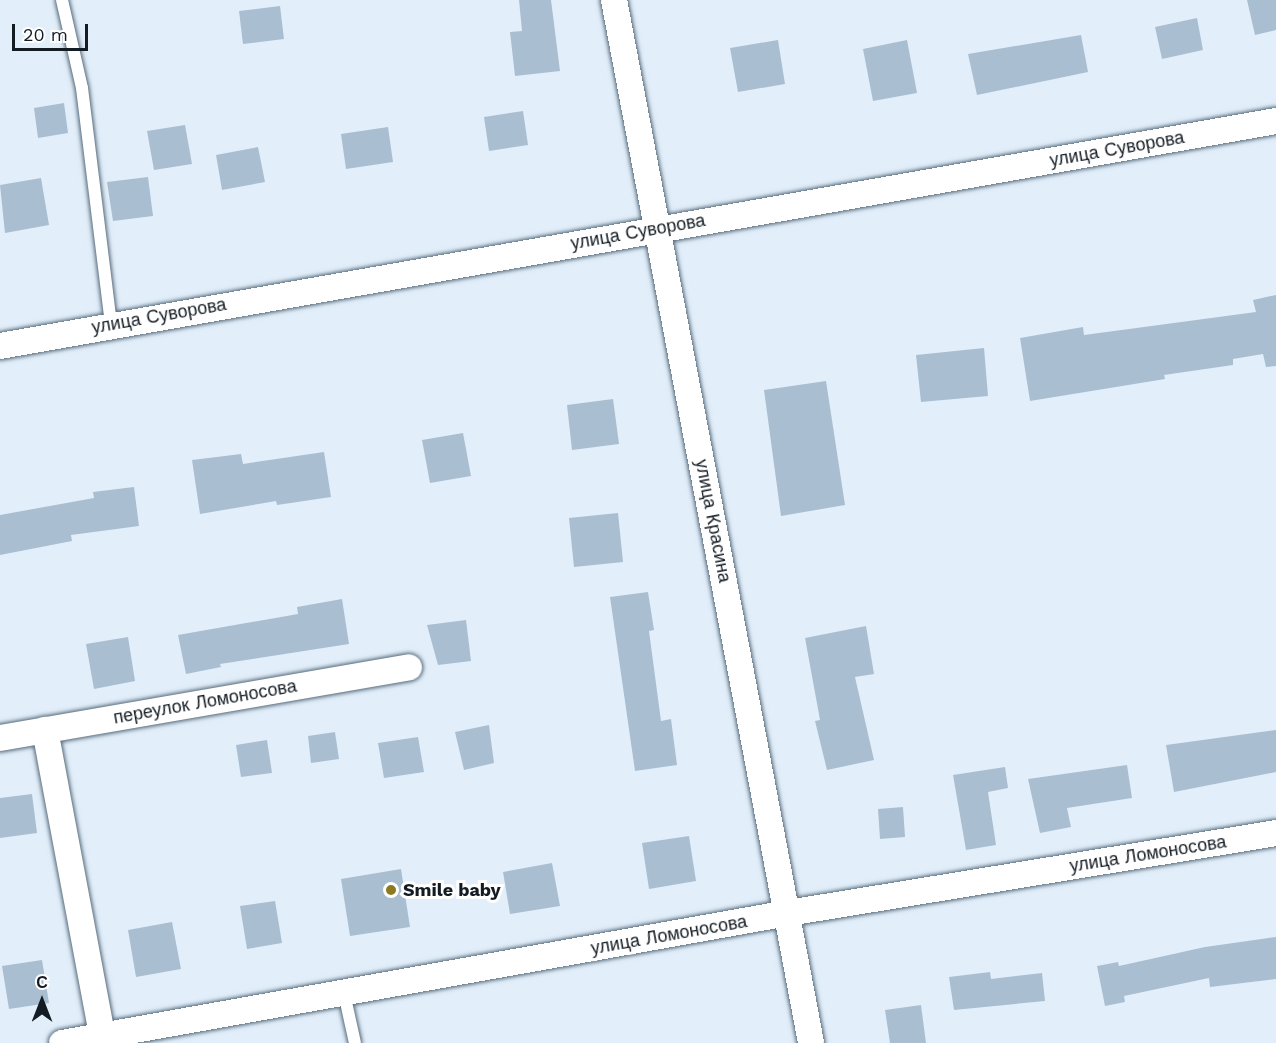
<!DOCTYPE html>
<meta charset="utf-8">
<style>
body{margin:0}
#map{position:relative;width:1276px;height:1043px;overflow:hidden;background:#e2effb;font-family:"Work Sans",sans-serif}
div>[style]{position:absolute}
.building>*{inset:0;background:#aabed2}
.roads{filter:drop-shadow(0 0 2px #586b7c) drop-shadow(0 0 2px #586b7c)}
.lane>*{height:12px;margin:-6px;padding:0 6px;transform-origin:6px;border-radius:6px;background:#fff}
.street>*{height:26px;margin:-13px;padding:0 13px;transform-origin:13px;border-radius:13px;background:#fff}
.dots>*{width:16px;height:16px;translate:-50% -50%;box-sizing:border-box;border:3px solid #fff;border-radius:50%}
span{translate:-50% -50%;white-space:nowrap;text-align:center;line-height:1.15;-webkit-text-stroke:6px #fff;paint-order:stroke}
.street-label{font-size:18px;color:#141c23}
.poi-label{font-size:18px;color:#141c23;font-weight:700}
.left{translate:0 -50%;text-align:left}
.north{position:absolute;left:12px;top:971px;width:60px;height:60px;-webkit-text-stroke:4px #fff;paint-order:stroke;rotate:0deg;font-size:16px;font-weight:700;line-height:24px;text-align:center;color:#141c23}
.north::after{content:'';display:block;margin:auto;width:21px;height:27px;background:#141c23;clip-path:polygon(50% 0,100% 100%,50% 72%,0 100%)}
.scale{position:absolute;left:12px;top:24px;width:76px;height:27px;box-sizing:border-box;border:3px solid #141c23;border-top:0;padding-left:8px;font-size:18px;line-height:21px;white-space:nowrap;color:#141c23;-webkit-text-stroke:4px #fff;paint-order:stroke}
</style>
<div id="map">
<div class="building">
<i style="clip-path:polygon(519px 0,551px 0,560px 71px,515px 76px,510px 32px,522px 31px)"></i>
<i style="clip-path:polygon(1247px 0,1276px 0,1276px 30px,1255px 35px)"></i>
<i style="clip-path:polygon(280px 6px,284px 39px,243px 44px,239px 11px)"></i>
<i style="clip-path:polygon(1197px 18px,1203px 50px,1162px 59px,1155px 27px)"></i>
<i style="clip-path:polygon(1081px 35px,1088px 72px,977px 95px,968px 54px)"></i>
<i style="clip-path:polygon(778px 40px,785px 84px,738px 92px,730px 48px)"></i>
<i style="clip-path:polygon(907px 40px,917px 93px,873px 101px,863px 49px)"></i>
<i style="clip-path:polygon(64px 103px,68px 133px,38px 138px,34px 108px)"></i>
<i style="clip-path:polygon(523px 111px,528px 145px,489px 151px,484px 117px)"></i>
<i style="clip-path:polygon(185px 125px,192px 164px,154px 170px,147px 131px)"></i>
<i style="clip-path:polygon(388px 127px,393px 162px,346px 169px,341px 134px)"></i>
<i style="clip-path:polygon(258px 147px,265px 182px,222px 190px,216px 155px)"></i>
<i style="clip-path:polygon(148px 177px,153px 216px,113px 221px,107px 182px)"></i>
<i style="clip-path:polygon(41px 178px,49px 225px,5px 233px,0 185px)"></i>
<i style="clip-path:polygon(1276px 295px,1276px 366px,1266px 367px,1263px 354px,1233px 359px,1233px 365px,1164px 375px,1165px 379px,1030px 401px,1020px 338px,1083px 327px,1084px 335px,1256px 312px,1253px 300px)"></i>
<i style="clip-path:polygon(984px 348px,988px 396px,921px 402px,916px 355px)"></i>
<i style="clip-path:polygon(826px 381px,845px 505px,781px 516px,764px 390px)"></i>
<i style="clip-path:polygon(613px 399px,619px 444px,572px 450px,567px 405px)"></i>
<i style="clip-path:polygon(463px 433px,471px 476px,430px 483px,422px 440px)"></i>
<i style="clip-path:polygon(324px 452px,331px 497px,277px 505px,276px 501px,200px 514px,192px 460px,241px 454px,243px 464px)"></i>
<i style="clip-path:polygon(134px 487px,139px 526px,71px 535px,72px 541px,0 555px,0 515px,94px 498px,93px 492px)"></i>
<i style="clip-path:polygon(618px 513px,623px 562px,574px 567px,569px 518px)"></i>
<i style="clip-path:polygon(648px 592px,654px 630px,649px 631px,661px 721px,671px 719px,677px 765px,635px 771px,610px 597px)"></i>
<i style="clip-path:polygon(342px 599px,349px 644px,220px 664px,221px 667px,186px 674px,178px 635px,298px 614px,297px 607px)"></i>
<i style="clip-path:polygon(466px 620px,471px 661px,438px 665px,427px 625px)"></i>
<i style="clip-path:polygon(866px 626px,874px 674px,855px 677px,874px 760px,827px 770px,815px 721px,820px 720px,805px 638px)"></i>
<i style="clip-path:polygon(128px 637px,135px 681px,94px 689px,86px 644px)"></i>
<i style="clip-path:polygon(489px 725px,494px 763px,464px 770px,455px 732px)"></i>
<i style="clip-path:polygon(1276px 730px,1276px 772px,1174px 792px,1166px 745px)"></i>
<i style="clip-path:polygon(335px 732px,339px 759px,311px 763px,308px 736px)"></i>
<i style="clip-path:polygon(418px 737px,424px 772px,384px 778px,378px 743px)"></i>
<i style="clip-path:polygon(267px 740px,272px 773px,241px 777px,236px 745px)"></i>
<i style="clip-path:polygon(1127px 765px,1132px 798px,1067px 808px,1071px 827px,1040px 833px,1028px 779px)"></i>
<i style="clip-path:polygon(1005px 767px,1008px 788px,988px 792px,996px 845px,966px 850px,953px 775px)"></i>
<i style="clip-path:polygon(32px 794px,37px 833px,0 838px,0 798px)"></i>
<i style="clip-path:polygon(903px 807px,905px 837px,880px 839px,878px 809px)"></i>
<i style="clip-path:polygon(689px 836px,696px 881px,649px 889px,642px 843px)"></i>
<i style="clip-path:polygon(552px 863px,560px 906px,510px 914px,503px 872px)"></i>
<i style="clip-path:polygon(401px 869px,410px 927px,350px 936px,341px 879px)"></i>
<i style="clip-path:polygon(275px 901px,282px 943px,247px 949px,240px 906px)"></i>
<i style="clip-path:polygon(172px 922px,181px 969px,136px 977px,128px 930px)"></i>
<i style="clip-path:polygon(1276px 937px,1276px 979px,1210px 987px,1209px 978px,1124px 996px,1125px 1002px,1105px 1006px,1097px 966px,1118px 962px,1119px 966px,1205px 947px)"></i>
<i style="clip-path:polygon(42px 960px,49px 1003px,9px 1009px,2px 966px)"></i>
<i style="clip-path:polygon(990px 972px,991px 979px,1042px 973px,1045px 1001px,954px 1010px,949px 977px)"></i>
<i style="clip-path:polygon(921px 1005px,926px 1043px,890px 1043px,885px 1010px)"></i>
</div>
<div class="roads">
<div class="lane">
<i style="left:62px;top:0;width:90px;rotate:77.2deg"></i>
<i style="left:82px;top:88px;width:238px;rotate:83deg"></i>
<i style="left:344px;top:993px;width:51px;rotate:77.6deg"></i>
</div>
<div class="street">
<i style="left:614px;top:0;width:1061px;rotate:79.3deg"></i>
<i style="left:0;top:346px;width:1296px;rotate:-10deg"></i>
<i style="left:45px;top:730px;width:311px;rotate:79.4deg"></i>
<i style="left:0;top:738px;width:415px;rotate:-9.8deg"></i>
<i style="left:62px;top:1043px;width:738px;rotate:-10.15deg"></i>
<i style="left:788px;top:913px;width:495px;rotate:-9.3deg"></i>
</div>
</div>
<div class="dots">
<i style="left:391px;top:890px;background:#8d7a20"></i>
</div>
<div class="street-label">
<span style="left:1117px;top:149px;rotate:-10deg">улица Суворова</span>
<span style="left:638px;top:232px;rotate:-10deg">улица Суворова</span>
<span style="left:159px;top:316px;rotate:-10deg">улица Суворова</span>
<span style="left:713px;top:521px;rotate:79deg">улица Красина</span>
<span style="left:205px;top:702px;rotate:-10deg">переулок Ломоносова</span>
<span style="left:1148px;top:854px;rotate:-9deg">улица Ломоносова</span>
<span style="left:669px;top:935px;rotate:-10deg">улица Ломоносова</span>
</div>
<div class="poi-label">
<span class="left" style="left:403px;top:890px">Smile baby</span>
</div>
<div class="north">С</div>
<div class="scale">20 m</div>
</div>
